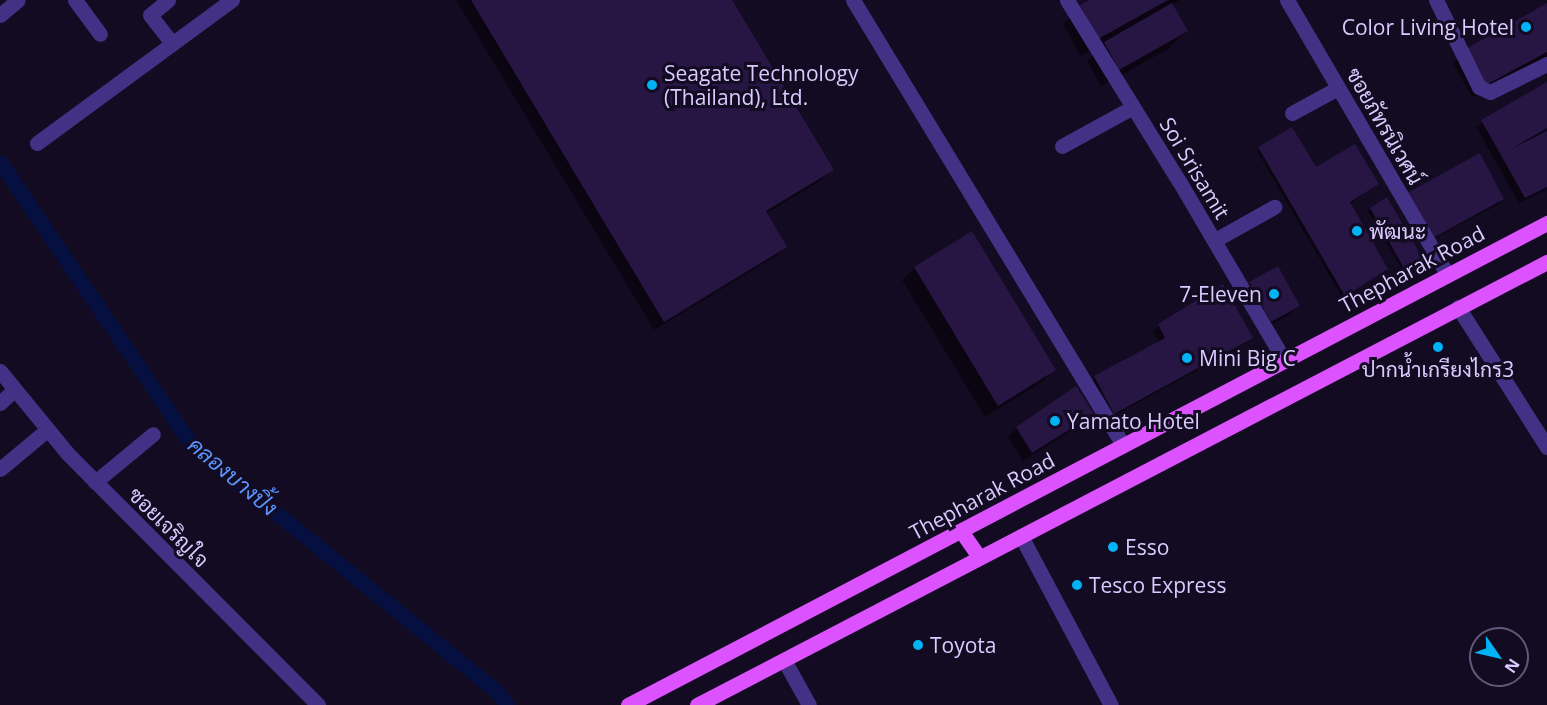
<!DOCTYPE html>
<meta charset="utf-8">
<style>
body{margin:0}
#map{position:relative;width:1547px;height:705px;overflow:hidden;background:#130b21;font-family:"Open Sans",Sarabun,sans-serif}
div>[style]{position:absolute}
.shadow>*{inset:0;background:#0007}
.canal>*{height:15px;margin:-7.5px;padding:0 7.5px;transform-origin:7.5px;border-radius:7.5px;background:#051040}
.building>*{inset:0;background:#271544}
.minor>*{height:15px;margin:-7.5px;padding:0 7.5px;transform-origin:7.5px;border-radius:7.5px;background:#433185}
.primary>*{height:15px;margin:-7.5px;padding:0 7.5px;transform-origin:7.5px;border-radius:7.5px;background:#dd52ff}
.dots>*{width:16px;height:16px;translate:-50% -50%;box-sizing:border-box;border:3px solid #130b21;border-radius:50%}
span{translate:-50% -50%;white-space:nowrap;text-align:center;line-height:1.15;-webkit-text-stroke:6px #130b21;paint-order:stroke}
.poi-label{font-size:21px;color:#dacbff}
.right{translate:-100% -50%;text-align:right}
.left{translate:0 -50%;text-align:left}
.street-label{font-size:21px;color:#dacbff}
.water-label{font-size:22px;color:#5995ff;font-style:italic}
.north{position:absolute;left:1469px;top:627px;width:60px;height:60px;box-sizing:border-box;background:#130b21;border:2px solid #63587a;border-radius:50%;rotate:124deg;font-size:16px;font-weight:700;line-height:24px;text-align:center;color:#dacbff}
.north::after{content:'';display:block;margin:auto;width:21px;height:27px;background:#00b2f6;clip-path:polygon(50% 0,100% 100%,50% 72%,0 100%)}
</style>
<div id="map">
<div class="shadow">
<i style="clip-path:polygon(456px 0,730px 0,832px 170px,823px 179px,765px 214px,785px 247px,776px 256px,654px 330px)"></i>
<i style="clip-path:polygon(1093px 0,1180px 0,1172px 5px,1186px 31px,1168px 49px,1101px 86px,1087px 61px,1104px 43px,1080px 56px,1063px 24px,1081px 7px)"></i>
<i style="clip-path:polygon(1547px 5px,1547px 56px,1472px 97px,1453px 64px,1465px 51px)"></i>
<i style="clip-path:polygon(1547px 84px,1547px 129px,1540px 133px,1541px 135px,1547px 132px,1547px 189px,1519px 203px,1476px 127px)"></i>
<i style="clip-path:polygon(1259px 148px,1315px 169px,1377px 184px,1349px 205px,1386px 269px,1342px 297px,1257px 151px)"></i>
<i style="clip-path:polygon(1480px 155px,1503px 199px,1497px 205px,1425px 243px)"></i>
<i style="clip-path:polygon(1371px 209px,1421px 259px,1419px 262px,1403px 271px,1368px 211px)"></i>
<i style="clip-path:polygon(915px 268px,1054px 370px,1042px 382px,985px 417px,902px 280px)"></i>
<i style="clip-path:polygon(1277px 268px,1298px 306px,1289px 315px,1261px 330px,1241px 293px,1250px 284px)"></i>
<i style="clip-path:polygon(1159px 325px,1251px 338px,1245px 344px,1108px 419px,1089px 383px,1095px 378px,1159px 343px,1153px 331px)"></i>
<i style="clip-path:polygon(1092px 414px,1083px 423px,1023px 461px,1008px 437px,1017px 428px)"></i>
</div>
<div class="canal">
<i style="left:0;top:162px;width:339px;rotate:55.9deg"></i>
<i style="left:190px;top:443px;width:395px;rotate:39deg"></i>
<i style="left:497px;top:692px;width:16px;rotate:52deg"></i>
</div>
<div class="building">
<i style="clip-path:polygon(471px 0,732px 0,834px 170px,766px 211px,787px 247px,664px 322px)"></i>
<i style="clip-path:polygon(1090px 0,1168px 0,1098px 39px,1080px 5px)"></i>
<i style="clip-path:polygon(1172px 3px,1188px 31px,1119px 70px,1104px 42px)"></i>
<i style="clip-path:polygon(1547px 3px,1547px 52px,1484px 86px,1464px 50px)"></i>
<i style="clip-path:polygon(1547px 82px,1547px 128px,1511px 149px,1547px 131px,1547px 187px,1525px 198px,1481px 120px)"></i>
<i style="clip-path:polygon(1292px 127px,1316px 167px,1355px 144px,1379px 184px,1350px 202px,1388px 269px,1345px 296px,1258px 147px)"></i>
<i style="clip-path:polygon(1480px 153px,1504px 199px,1431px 239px,1407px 193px)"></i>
<i style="clip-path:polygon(1387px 197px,1423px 259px,1405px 270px,1370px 208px)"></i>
<i style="clip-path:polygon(972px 231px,1056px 370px,998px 406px,914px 267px)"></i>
<i style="clip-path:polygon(1278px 266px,1300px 306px,1271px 322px,1249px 282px)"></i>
<i style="clip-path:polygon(1223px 284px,1253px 338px,1114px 414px,1094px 376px,1165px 338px,1158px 324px)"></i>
<i style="clip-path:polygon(1076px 386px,1094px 414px,1032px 453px,1016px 427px)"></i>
</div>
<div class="minor">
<i style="left:75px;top:0;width:42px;rotate:53.7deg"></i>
<i style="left:168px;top:0;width:23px;rotate:140deg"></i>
<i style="left:150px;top:15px;width:36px;rotate:52deg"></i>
<i style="left:853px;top:0;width:521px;rotate:58.75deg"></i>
<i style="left:1067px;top:0;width:213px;rotate:58.3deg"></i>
<i style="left:1179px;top:181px;width:208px;rotate:59.6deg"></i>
<i style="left:1287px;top:0;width:317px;rotate:59.7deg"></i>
<i style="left:1436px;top:0;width:97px;rotate:63.7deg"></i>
<i style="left:1479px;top:87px;width:12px;rotate:24deg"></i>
<i style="left:1490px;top:92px;width:64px;rotate:-26.2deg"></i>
<i style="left:0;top:15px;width:23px;rotate:-40deg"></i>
<i style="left:1292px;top:113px;width:52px;rotate:-28.5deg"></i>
<i style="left:37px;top:143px;width:242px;rotate:-36.3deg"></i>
<i style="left:1062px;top:146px;width:81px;rotate:-28.8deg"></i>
<i style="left:1215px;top:240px;width:68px;rotate:-29.2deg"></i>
<i style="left:1458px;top:307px;width:166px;rotate:57.6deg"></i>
<i style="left:0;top:371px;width:106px;rotate:50.7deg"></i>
<i style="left:67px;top:453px;width:356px;rotate:45.1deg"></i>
<i style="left:0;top:403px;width:19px;rotate:-43deg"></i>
<i style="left:0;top:469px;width:61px;rotate:-39.7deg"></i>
<i style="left:95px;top:482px;width:75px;rotate:-39.6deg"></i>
<i style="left:1021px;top:536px;width:191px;rotate:62deg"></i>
<i style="left:784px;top:660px;width:51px;rotate:60.9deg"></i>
</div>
<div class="primary">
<i style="left:961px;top:531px;width:32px;rotate:55deg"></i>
<i style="left:628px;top:705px;width:1038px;rotate:-27.68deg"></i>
<i style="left:697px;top:705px;width:959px;rotate:-27.53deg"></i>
</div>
<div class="dots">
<i style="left:1526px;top:27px;background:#00b2f6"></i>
<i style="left:652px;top:85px;background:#00b2f6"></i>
<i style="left:1357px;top:231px;background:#00b2f6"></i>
<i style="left:1274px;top:294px;background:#00b2f6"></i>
<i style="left:1438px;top:347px;background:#00b2f6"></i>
<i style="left:1187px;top:358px;background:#00b2f6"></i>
<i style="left:1055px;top:421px;background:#00b2f6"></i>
<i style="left:1113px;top:547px;background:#00b2f6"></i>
<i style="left:1077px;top:585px;background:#00b2f6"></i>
<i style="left:918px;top:645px;background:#00b2f6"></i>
</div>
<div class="poi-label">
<span class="right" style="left:1514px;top:27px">Color Living Hotel</span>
<span class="left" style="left:664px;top:85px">Seagate Technology<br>(Thailand), Ltd.</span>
<span class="left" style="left:1369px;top:231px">พัฒนะ</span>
<span class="right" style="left:1262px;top:294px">7-Eleven</span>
<span class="left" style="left:1199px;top:358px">Mini Big C</span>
<span style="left:1438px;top:369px">ปากน้ำเกรียงไกร3</span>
<span class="left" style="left:1067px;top:421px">Yamato Hotel</span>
<span class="left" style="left:1125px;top:547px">Esso</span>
<span class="left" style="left:1089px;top:585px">Tesco Express</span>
<span class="left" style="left:930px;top:645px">Toyota</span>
</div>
<div class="street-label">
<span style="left:1385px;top:126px;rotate:60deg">ซอยภัทรนิเวศน์</span>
<span style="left:1195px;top:168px;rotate:59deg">Soi Srisamit</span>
<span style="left:1412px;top:269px;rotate:-28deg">Thepharak Road</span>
<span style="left:982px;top:496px;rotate:-28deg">Thepharak Road</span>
<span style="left:169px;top:527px;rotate:45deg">ซอยเจริญใจ</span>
</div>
<div class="water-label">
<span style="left:233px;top:476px;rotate:40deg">คลองบางปิ้ง</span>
</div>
<div class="north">N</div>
</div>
